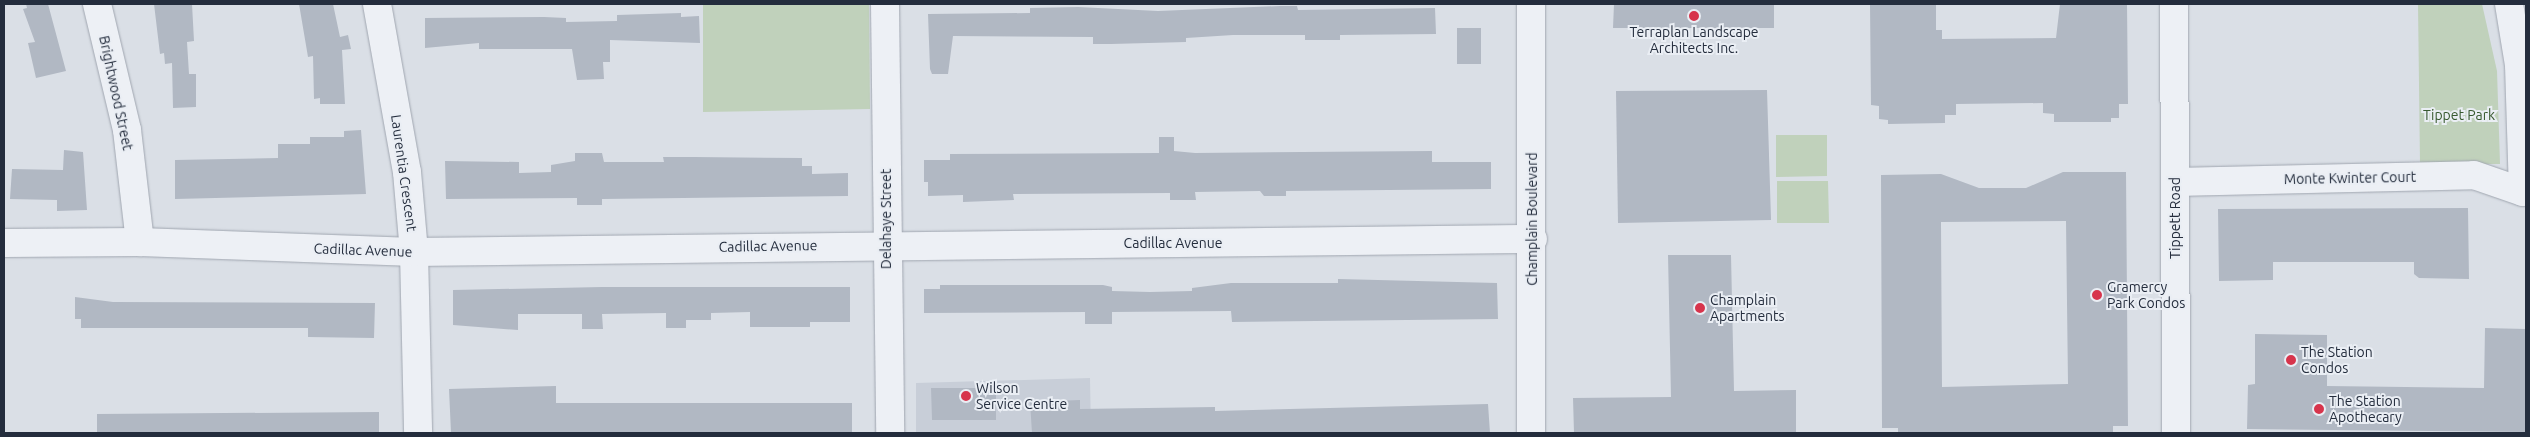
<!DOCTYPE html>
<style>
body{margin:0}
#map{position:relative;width:2530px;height:437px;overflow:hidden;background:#dadfe6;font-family:Ubuntu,sans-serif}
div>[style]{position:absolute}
.built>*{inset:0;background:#c8ced8}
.green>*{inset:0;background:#c0d1bb}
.building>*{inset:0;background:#b1b8c3}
.roads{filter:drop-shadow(0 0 1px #a0a6b0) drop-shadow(0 0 1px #a0a6b0)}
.minor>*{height:28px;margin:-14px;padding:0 14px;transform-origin:14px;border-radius:14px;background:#edf0f5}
.dots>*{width:14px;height:14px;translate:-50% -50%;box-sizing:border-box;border:2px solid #eaeef4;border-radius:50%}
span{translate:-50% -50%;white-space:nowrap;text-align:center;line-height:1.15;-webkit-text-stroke:4px #eaeef4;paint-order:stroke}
.poi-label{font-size:14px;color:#242d3d}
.left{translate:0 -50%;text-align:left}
.street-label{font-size:14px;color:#242d3d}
.park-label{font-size:14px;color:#385a30}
.frame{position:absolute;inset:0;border:5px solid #242d3d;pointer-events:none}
</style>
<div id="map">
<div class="built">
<i style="clip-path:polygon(1090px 378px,1091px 433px,916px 433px,916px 383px)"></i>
</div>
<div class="green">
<i style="clip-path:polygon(703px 4px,869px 4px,870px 109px,703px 112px)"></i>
<i style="clip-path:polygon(2418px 4px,2482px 4px,2497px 71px,2500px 164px,2420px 164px)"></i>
<i style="clip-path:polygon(1776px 135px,1827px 135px,1827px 176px,1776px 177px)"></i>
<i style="clip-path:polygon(1777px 181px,1828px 181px,1829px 223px,1777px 223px)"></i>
</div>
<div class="building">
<i style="clip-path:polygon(26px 4px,48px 4px,66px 71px,36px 78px,28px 43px,35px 42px,23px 9px,27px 8px)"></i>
<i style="clip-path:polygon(154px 4px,192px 4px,194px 41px,187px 42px,189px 74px,196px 74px,196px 107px,173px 108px,172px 63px,165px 64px,164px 53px,160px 54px)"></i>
<i style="clip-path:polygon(299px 4px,333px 4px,340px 37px,348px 35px,351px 49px,342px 50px,345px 104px,320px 104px,320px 98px,314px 99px,313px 56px,308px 57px)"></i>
<i style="clip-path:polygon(1614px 4px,1774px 4px,1774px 28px,1613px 28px)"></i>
<i style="clip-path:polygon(1870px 4px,1936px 4px,1936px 30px,1942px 30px,1942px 39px,2056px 38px,2060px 4px,2127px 4px,2128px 104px,2119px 104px,2119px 118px,2111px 118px,2111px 122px,2054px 122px,2054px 114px,2043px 113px,2043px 103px,1956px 104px,1956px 115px,1945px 115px,1945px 123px,1888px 124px,1888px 120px,1879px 119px,1879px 106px,1871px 105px)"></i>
<i style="clip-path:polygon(1280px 6px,1297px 6px,1298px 10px,1435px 8px,1436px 34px,1340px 35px,1340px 40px,1305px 40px,1305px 35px,1233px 35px,1186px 38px,1186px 42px,1111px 44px,1093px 44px,1093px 37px,953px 36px,948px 74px,932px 74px,930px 69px,928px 14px,1030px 13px,1030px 8px,1078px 7px,1158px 11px)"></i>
<i style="clip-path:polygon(681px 13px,681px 17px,699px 16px,700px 43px,610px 40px,610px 62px,603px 62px,604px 79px,577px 80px,572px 49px,479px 49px,479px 43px,425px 48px,425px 18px,544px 17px,566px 18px,566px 22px,617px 21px,617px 15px)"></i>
<i style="clip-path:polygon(1457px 28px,1481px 28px,1481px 64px,1457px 64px)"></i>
<i style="clip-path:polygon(1767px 90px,1771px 220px,1618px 223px,1616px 91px)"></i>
<i style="clip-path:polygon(361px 130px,366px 194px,175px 199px,175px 160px,278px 158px,278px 144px,310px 144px,310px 137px,344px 137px,344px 131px)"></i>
<i style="clip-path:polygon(1159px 137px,1174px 137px,1174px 151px,1195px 153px,1432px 151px,1432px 162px,1491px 162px,1491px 189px,1286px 191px,1286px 196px,1264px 196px,1260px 191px,1195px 192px,1196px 200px,1170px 200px,1170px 193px,1013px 194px,1014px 200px,963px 202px,963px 195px,928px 196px,928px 182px,924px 182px,924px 160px,950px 160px,950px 154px,1159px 153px)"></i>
<i style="clip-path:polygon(64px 150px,83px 152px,87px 210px,57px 211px,57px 200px,10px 199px,12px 169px,63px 170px)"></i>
<i style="clip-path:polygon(575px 153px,602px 153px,604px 162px,664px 162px,663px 157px,694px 157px,802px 158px,802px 166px,812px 166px,812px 174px,848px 173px,848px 196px,602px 199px,602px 205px,577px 205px,577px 198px,446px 199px,445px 161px,519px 162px,519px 173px,551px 172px,551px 165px,575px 161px)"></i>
<i style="clip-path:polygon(evenodd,2063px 172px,2126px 172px,2128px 426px,2113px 426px,2113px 433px,1898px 433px,1898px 428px,1882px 428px,1881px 175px,1941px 174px,1979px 188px,2026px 188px,2063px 172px,2066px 221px,2068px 384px,1942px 387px,1941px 222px,2066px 221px)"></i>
<i style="clip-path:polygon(2468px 208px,2469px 279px,2419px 278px,2414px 274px,2414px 262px,2273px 262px,2273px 280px,2219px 281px,2218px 209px)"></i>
<i style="clip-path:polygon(1668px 255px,1731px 255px,1734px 391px,1796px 390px,1796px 433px,1574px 433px,1573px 398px,1671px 397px)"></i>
<i style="clip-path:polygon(1338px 279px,1497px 283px,1498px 319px,1232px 322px,1231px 311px,1112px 312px,1112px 324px,1085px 324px,1085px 312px,924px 313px,924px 289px,940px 289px,940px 285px,1103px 285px,1112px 287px,1112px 291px,1150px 292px,1192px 291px,1192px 288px,1231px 283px,1338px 283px)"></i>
<i style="clip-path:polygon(602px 287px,850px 287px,850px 322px,810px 322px,810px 327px,750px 327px,750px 312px,711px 313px,711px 320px,686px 320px,686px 328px,666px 328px,666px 313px,602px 314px,603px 329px,582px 329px,582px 314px,518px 314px,518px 330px,453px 325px,453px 290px)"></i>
<i style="clip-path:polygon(75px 297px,113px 302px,375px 303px,374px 338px,308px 337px,308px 328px,81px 328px,81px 319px,75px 319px)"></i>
<i style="clip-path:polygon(2485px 328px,2526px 329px,2526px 432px,2247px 429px,2248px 385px,2255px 384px,2255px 334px,2327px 335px,2327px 386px,2484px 388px)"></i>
<i style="clip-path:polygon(556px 386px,556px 403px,852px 403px,852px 433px,451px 433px,449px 389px)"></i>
<i style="clip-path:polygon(931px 388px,996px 388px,996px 420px,932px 420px)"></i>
<i style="clip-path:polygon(1080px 400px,1080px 409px,1215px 407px,1215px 411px,1488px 404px,1490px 433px,1032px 433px,1030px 402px)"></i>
<i style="clip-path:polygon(379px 412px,379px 433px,97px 433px,97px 414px)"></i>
</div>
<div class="roads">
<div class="minor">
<i style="left:97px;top:4px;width:130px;rotate:76.6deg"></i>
<i style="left:127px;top:130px;width:113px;rotate:83.4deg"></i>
<i style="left:377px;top:4px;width:171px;rotate:79.9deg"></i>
<i style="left:407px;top:172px;width:80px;rotate:85deg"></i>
<i style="left:414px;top:252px;width:181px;rotate:88.7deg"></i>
<i style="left:885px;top:4px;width:429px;rotate:89.3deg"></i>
<i style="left:2174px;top:4px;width:429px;rotate:89.7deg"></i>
<i style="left:2175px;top:182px;width:299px;rotate:-1.3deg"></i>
<i style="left:2474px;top:175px;width:52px;rotate:19.1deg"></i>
<i style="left:2523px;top:192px;width:127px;rotate:-91.8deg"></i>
<i style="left:2519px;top:65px;width:62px;rotate:-99.3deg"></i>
<i style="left:4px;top:243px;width:136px;rotate:-0.4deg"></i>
<i style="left:140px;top:242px;width:274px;rotate:2.1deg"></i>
<i style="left:414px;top:252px;width:1119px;rotate:-0.67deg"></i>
<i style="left:1531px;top:433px;width:429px;rotate:-90deg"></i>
</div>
</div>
<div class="dots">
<i style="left:1694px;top:16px;background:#d7344c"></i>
<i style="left:2097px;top:295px;background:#d7344c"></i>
<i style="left:1700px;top:308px;background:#d7344c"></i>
<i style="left:2291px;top:360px;background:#d7344c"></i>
<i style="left:966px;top:396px;background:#d7344c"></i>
<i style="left:2319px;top:409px;background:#d7344c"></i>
</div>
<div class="poi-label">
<span style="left:1694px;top:40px">Terraplan Landscape<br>Architects Inc.</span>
<span class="left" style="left:2107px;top:295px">Gramercy<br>Park Condos</span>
<span class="left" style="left:1710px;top:308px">Champlain<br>Apartments</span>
<span class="left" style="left:2301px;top:360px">The Station<br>Condos</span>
<span class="left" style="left:976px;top:396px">Wilson<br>Service Centre</span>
<span class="left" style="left:2329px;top:409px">The Station<br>Apothecary</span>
</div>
<div class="street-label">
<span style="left:116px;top:93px;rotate:78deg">Brightwood Street</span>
<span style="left:404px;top:173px;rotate:82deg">Laurentia Crescent</span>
<span style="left:2350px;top:178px;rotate:-1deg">Monte Kwinter Court</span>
<span style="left:2175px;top:218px;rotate:-90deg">Tippett Road</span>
<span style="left:886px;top:219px;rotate:-90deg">Delahaye Street</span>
<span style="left:1532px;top:219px;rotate:-90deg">Champlain Boulevard</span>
<span style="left:1173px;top:243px">Cadillac Avenue</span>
<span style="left:768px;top:246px;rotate:-1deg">Cadillac Avenue</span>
<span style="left:363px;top:250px;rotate:2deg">Cadillac Avenue</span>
</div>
<div class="park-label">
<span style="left:2459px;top:115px">Tippet Park</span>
</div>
<div class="frame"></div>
</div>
